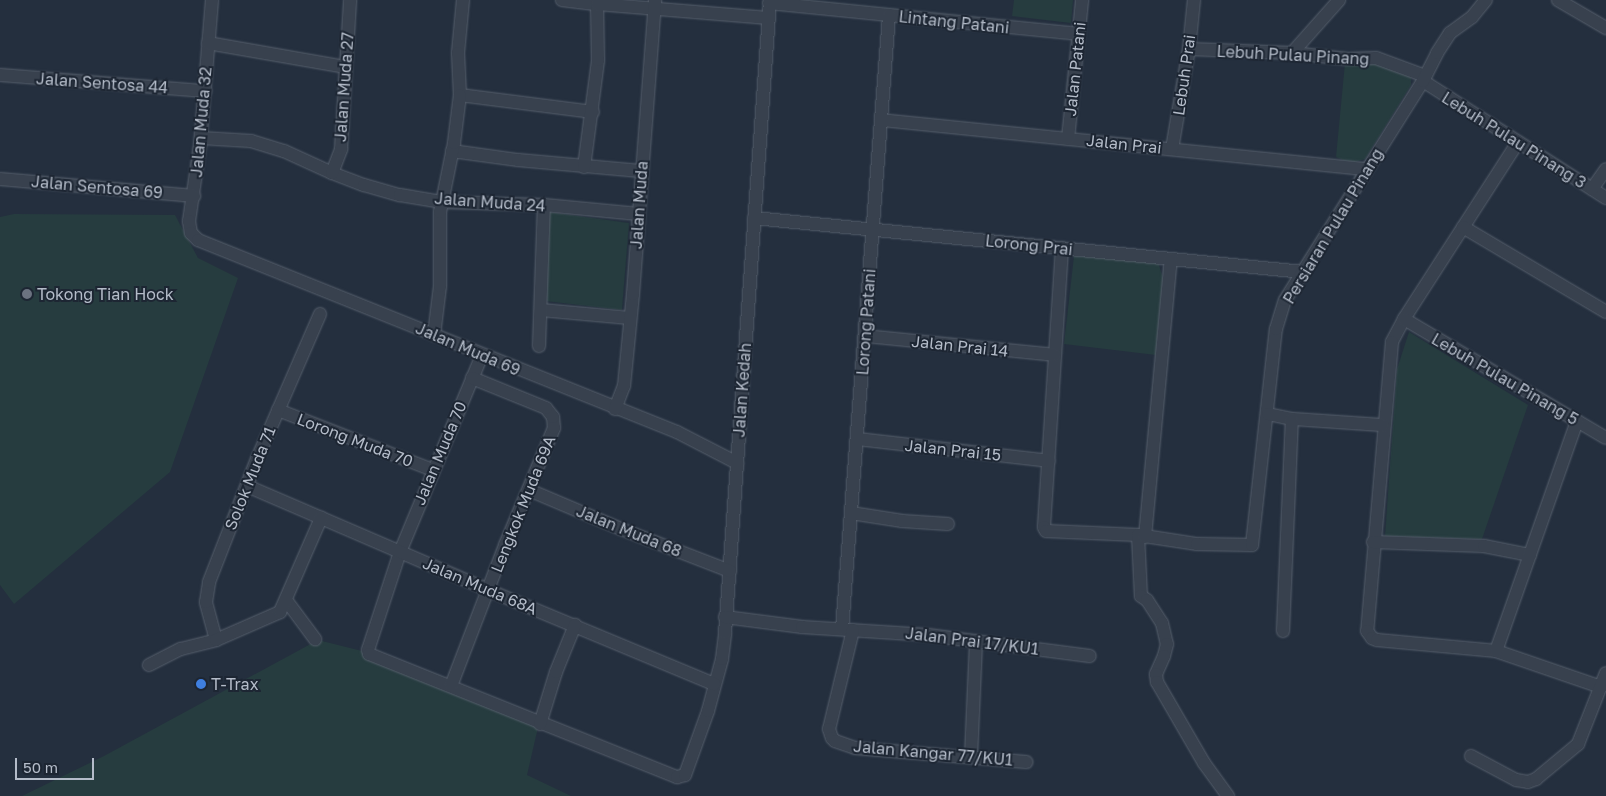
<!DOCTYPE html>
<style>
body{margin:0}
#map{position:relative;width:1606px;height:796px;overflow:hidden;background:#242f3e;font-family:"Golos Text",sans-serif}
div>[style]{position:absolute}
.green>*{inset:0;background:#263c3f}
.roads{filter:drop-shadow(0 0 1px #565f6c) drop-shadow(0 0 1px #565f6c)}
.street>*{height:12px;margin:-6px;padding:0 6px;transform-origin:6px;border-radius:6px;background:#38414e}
.dots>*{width:14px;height:14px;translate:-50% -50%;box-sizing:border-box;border:2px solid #1d2633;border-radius:50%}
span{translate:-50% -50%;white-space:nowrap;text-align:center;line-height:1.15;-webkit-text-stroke:4px #1d2633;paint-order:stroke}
.street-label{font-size:16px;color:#b4bcc9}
.poi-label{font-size:16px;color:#b4bcc9}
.left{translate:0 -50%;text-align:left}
.scale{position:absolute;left:15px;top:758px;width:79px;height:22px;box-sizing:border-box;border:2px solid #b4bcc9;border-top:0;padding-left:6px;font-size:15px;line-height:18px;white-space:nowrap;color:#b4bcc9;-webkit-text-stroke:4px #1d2633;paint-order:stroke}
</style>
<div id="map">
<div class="green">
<i style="clip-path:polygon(1014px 0,1073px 0,1071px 23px,1012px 16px)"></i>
<i style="clip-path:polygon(1345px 63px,1371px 63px,1391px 68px,1406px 72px,1411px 78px,1411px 85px,1365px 159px,1355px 162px,1345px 161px,1336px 157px)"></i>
<i style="clip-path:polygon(549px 212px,629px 223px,622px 310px,546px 301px)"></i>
<i style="clip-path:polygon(14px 214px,175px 215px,198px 258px,238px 278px,170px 472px,14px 604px,0 585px,0 217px)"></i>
<i style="clip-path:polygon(1074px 256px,1158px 262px,1163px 278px,1156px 355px,1064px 344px)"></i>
<i style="clip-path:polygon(1409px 332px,1528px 405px,1482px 539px,1385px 536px,1397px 369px)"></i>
<i style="clip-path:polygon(318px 640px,362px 651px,539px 723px,527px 775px,571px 796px,22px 796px,104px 756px)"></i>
</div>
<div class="roads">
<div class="street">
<i style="left:212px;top:0;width:145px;rotate:94.7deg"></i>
<i style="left:200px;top:145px;width:77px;rotate:98.2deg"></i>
<i style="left:189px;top:221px;width:12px;rotate:81deg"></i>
<i style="left:191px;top:233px;width:10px;rotate:45deg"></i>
<i style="left:198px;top:240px;width:516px;rotate:21.84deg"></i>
<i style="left:677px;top:432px;width:68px;rotate:27.3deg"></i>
<i style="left:463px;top:0;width:53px;rotate:95.4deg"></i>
<i style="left:458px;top:53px;width:42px;rotate:87.3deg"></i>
<i style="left:460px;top:95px;width:134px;rotate:7.3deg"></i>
<i style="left:562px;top:0;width:35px;rotate:7deg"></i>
<i style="left:1558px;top:0;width:56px;rotate:30.3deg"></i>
<i style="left:769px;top:3px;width:311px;rotate:5.7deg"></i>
<i style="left:208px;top:43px;width:140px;rotate:9.9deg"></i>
<i style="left:1189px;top:49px;width:103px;rotate:2.2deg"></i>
<i style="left:1292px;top:53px;width:56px;rotate:6.1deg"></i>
<i style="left:1348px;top:59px;width:28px;rotate:-2deg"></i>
<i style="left:1376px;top:58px;width:52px;rotate:20.2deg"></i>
<i style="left:1292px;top:53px;width:71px;rotate:-48.4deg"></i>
<i style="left:0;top:75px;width:206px;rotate:4.5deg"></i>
<i style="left:1423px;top:81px;width:217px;rotate:32.6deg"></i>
<i style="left:881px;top:120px;width:487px;rotate:5.8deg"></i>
<i style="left:201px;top:138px;width:50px;rotate:3.4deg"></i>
<i style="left:251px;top:141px;width:34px;rotate:17deg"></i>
<i style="left:284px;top:151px;width:53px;rotate:24.6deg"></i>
<i style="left:332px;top:173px;width:34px;rotate:21deg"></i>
<i style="left:364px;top:185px;width:37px;rotate:16deg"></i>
<i style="left:400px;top:195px;width:43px;rotate:9.5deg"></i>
<i style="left:442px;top:202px;width:102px;rotate:1.7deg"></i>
<i style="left:544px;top:205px;width:95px;rotate:5.4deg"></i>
<i style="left:1068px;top:139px;width:140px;rotate:-84.2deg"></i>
<i style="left:1518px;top:142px;width:211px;rotate:122.8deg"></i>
<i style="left:1404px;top:319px;width:26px;rotate:118deg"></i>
<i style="left:1392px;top:342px;width:290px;rotate:94.9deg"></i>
<i style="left:1367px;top:631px;width:9px;rotate:54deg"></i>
<i style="left:1372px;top:638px;width:5px;rotate:22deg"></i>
<i style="left:1377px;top:640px;width:120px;rotate:5.3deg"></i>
<i style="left:1496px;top:651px;width:111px;rotate:18.9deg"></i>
<i style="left:1172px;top:149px;width:101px;rotate:-80.4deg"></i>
<i style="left:1189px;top:49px;width:49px;rotate:-84.2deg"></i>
<i style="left:452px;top:151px;width:67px;rotate:7.8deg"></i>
<i style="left:518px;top:160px;width:123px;rotate:5.1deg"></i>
<i style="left:584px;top:167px;width:108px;rotate:-82.5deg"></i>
<i style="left:598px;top:60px;width:56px;rotate:-91deg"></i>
<i style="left:597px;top:4px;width:172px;rotate:4.7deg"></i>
<i style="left:332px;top:173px;width:26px;rotate:-69deg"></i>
<i style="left:341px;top:149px;width:149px;rotate:-86.5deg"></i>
<i style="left:0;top:179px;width:195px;rotate:5deg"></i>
<i style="left:1592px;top:189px;width:24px;rotate:-55deg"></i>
<i style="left:754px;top:218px;width:553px;rotate:5.61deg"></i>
<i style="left:1463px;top:227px;width:166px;rotate:30.7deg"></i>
<i style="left:1062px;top:248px;width:280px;rotate:93.7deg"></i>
<i style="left:1044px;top:527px;width:4px;rotate:63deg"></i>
<i style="left:1046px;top:531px;width:92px;rotate:2.5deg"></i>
<i style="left:1138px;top:535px;width:60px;rotate:8.7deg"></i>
<i style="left:1197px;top:544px;width:55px;rotate:1deg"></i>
<i style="left:1252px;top:545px;width:217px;rotate:-83.7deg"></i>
<i style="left:1276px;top:329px;width:30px;rotate:-73deg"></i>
<i style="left:1285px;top:300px;width:259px;rotate:-57.8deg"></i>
<i style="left:1423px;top:81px;width:31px;rotate:-63deg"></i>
<i style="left:1437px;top:53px;width:24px;rotate:-57deg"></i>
<i style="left:1450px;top:33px;width:27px;rotate:-36deg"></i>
<i style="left:1472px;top:17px;width:22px;rotate:-51deg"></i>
<i style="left:541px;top:310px;width:89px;rotate:5.1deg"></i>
<i style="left:1404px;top:319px;width:234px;rotate:30.5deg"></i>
<i style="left:434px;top:335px;width:49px;rotate:-83deg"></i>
<i style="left:440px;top:286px;width:74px;rotate:-90deg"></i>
<i style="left:440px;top:212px;width:70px;rotate:-78.5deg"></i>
<i style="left:454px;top:143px;width:48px;rotate:-82.9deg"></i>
<i style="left:865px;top:336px;width:191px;rotate:5.7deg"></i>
<i style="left:539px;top:346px;width:141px;rotate:-88deg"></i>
<i style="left:482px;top:355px;width:213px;rotate:112.6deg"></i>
<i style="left:400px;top:552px;width:103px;rotate:108.1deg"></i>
<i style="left:368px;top:650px;width:4px;rotate:76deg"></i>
<i style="left:369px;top:654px;width:332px;rotate:21.8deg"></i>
<i style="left:677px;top:777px;width:8px;rotate:-14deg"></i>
<i style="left:685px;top:775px;width:68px;rotate:-70.2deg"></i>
<i style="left:708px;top:711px;width:54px;rotate:-74.9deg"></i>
<i style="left:722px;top:659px;width:26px;rotate:-83deg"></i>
<i style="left:725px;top:633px;width:635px;rotate:-85.93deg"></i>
<i style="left:615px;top:409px;width:25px;rotate:-69deg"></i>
<i style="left:624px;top:386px;width:92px;rotate:-84.4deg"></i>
<i style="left:633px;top:294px;width:295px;rotate:-85.7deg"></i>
<i style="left:278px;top:410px;width:166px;rotate:21.2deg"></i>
<i style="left:1268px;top:414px;width:25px;rotate:12deg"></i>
<i style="left:1292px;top:419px;width:91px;rotate:3.8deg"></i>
<i style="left:857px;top:439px;width:193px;rotate:6.5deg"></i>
<i style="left:247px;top:486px;width:262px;rotate:23.3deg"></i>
<i style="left:488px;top:590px;width:245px;rotate:22.6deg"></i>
<i style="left:529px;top:490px;width:100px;rotate:23deg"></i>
<i style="left:621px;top:529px;width:117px;rotate:21.1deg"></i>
<i style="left:851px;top:513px;width:52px;rotate:8.9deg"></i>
<i style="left:902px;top:521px;width:46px;rotate:3.7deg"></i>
<i style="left:1138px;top:535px;width:61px;rotate:87.2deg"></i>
<i style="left:1141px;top:596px;width:7px;rotate:34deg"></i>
<i style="left:1147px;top:600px;width:27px;rotate:57deg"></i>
<i style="left:1162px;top:623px;width:22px;rotate:77deg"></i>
<i style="left:1167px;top:644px;width:12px;rotate:104deg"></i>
<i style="left:1164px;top:656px;width:20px;rotate:114deg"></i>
<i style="left:1156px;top:674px;width:8px;rotate:83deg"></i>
<i style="left:1157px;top:682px;width:94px;rotate:59.9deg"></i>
<i style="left:1204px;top:763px;width:41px;rotate:54deg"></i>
<i style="left:1145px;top:537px;width:279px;rotate:-84.7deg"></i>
<i style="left:1373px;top:542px;width:111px;rotate:2.1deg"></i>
<i style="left:1484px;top:546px;width:47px;rotate:11.1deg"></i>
<i style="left:286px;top:600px;width:49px;rotate:53.4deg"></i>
<i style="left:725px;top:617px;width:78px;rotate:7.4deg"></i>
<i style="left:802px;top:627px;width:126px;rotate:3.6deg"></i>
<i style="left:928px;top:635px;width:163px;rotate:7.4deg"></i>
<i style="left:842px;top:629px;width:616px;rotate:-85.62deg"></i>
<i style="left:853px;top:630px;width:102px;rotate:103.6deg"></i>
<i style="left:829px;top:729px;width:9px;rotate:72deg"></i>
<i style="left:832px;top:738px;width:4px;rotate:45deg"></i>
<i style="left:835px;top:741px;width:21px;rotate:19deg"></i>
<i style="left:855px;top:748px;width:172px;rotate:4.7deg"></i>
<i style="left:1283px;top:631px;width:212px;rotate:-87.6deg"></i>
<i style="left:216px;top:640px;width:39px;rotate:-105deg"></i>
<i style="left:206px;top:602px;width:20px;rotate:-81deg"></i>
<i style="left:209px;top:582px;width:132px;rotate:-68.7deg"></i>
<i style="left:257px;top:459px;width:158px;rotate:-66.5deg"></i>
<i style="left:1496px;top:651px;width:244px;rotate:-70.6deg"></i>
<i style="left:149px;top:665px;width:36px;rotate:-27deg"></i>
<i style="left:181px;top:649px;width:36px;rotate:-14deg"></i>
<i style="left:216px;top:640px;width:70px;rotate:-23.6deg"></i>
<i style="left:280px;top:612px;width:103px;rotate:-66.4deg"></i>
<i style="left:451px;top:686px;width:151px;rotate:-69deg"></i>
<i style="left:505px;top:545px;width:127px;rotate:-67.3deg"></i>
<i style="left:554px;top:428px;width:11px;rotate:-95deg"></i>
<i style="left:553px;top:417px;width:11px;rotate:-128deg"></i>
<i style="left:546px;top:408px;width:80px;rotate:-157.9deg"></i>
<i style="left:540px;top:724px;width:54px;rotate:-72.9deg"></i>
<i style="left:556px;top:672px;width:51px;rotate:-68deg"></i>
<i style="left:1471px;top:756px;width:51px;rotate:28.1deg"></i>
<i style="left:1516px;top:780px;width:12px;rotate:9deg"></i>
<i style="left:1528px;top:782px;width:9px;rotate:-21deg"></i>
<i style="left:1536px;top:779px;width:55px;rotate:-39.8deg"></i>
<i style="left:1578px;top:744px;width:76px;rotate:-68.5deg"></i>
<i style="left:971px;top:757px;width:116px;rotate:-87.5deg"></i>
</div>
</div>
<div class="dots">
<i style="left:27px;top:294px;background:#6b7280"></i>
<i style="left:201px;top:684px;background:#3f7fe0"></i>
</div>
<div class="street-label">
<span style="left:954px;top:22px;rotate:6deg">Lintang Patani</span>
<span style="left:1293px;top:55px;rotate:3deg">Lebuh Pulau Pinang</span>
<span style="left:1075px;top:69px;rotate:-84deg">Jalan Patani</span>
<span style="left:1184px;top:75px;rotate:-82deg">Lebuh Prai</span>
<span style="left:102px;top:83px;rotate:4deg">Jalan Sentosa 44</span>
<span style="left:344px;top:87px;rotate:-86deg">Jalan Muda 27</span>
<span style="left:201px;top:122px;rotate:-85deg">Jalan Muda 32</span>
<span style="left:1514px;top:140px;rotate:32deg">Lebuh Pulau Pinang 3</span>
<span style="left:1124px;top:144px;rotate:6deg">Jalan Prai</span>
<span style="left:97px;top:187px;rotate:5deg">Jalan Sentosa 69</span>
<span style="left:490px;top:202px;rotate:4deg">Jalan Muda 24</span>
<span style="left:639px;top:205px;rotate:-86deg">Jalan Muda</span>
<span style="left:1333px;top:226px;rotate:-59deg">Persiaran Pulau Pinang</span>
<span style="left:1029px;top:245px;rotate:6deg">Lorong Prai</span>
<span style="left:866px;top:322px;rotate:-86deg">Lorong Patani</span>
<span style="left:960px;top:346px;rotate:6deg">Jalan Prai 14</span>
<span style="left:468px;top:349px;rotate:23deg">Jalan Muda 69</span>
<span style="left:1505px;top:379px;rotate:30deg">Lebuh Pulau Pinang 5</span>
<span style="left:742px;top:390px;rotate:-86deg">Jalan Kedah</span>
<span style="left:355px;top:440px;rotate:21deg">Lorong Muda 70</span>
<span style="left:953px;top:450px;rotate:6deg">Jalan Prai 15</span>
<span style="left:440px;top:453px;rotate:-67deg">Jalan Muda 70</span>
<span style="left:250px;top:478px;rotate:-68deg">Solok Muda 71</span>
<span style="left:523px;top:504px;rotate:-68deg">Lengkok Muda 69A</span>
<span style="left:629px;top:531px;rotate:22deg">Jalan Muda 68</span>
<span style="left:480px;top:586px;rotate:23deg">Jalan Muda 68A</span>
<span style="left:972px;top:641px;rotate:7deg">Jalan Prai 17/KU1</span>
<span style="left:933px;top:753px;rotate:5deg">Jalan Kangar 77/KU1</span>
</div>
<div class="poi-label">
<span class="left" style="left:37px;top:294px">Tokong Tian Hock</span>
<span class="left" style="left:211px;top:684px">T-Trax</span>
</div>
<div class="scale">50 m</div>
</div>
